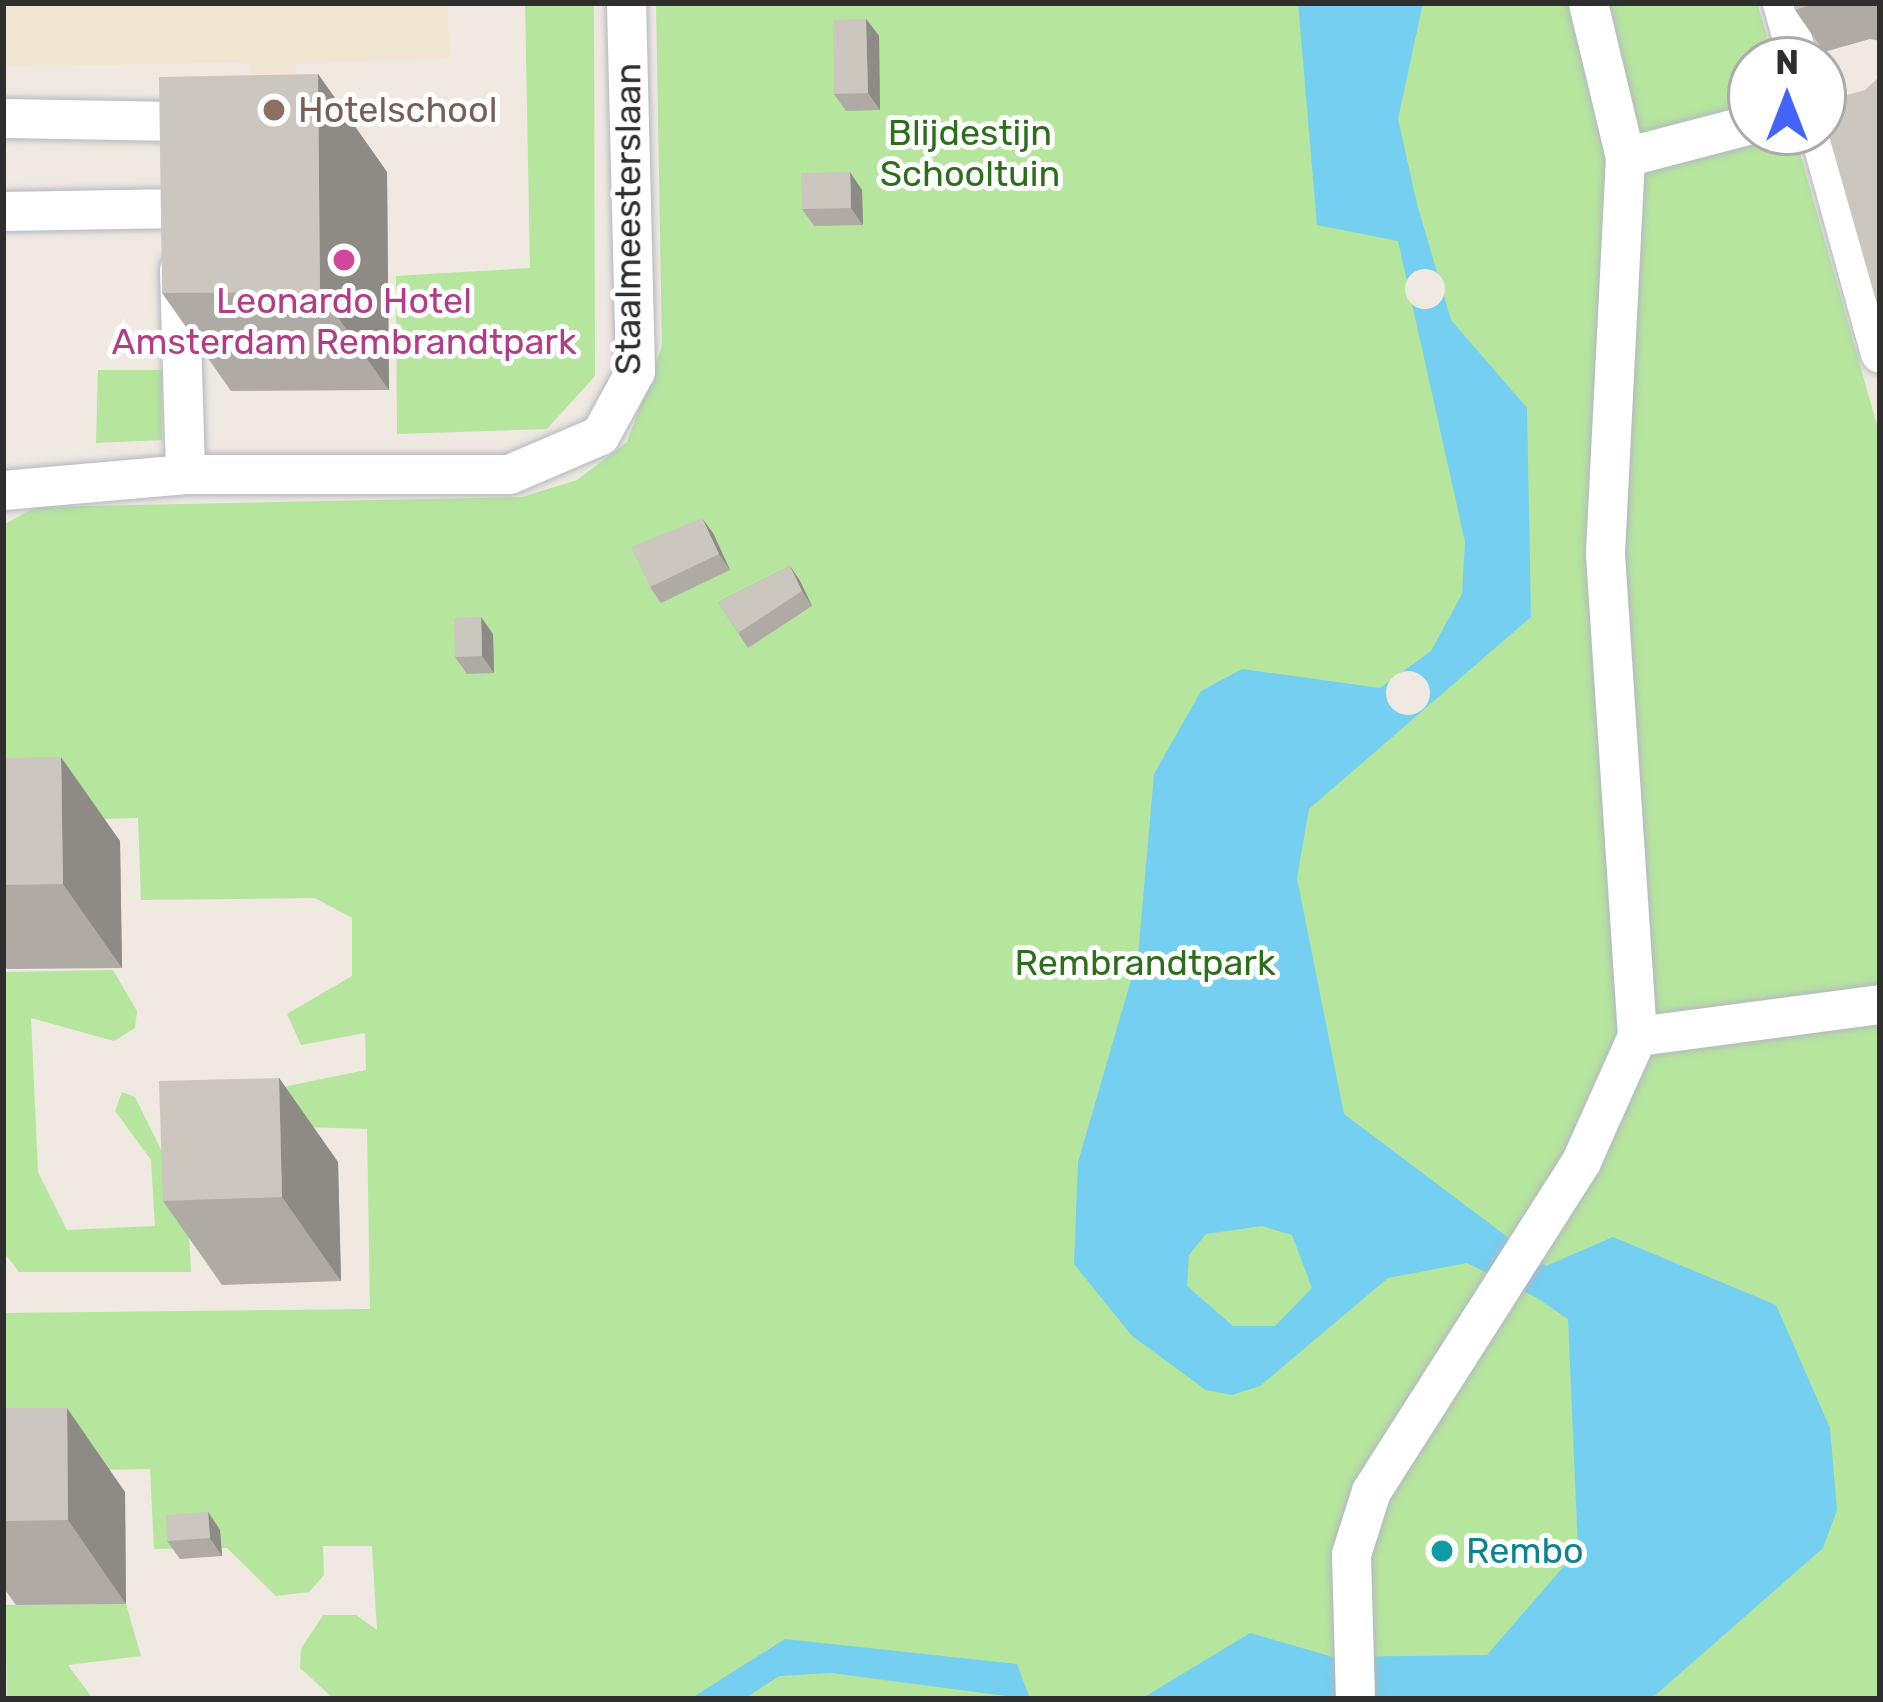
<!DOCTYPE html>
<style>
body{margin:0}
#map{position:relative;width:1883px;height:1702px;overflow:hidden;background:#efe9e1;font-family:Rubik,sans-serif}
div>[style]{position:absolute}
.education>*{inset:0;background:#f0e6d1}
.green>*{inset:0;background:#b6e59e}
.water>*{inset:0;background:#75cff0}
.pier>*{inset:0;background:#efe9e1}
.round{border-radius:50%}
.canal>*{height:30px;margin:-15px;padding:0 15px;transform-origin:15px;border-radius:15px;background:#75cff0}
.roads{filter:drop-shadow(0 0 3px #b4b7c1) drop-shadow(0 0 3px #b4b7c1)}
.minor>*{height:39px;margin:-19.5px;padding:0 19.5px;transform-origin:19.5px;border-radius:19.5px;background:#fff}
.wall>*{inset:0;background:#afaba4}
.shaded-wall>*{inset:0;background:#8e8b86}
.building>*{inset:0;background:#cbc7bf}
.dots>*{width:33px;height:33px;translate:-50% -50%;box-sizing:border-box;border:6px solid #fff;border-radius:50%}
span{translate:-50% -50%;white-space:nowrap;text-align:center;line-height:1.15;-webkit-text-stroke:10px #fff;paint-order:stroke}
.education-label{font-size:36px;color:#785e54}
.left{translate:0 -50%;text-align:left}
.park-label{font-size:36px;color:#2c6e1b}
.street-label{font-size:36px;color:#2e2e2e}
.hotel-label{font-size:36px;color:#b23c85}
.culture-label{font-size:36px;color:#0d838f}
.frame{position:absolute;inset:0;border:6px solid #2e2e2e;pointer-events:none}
.north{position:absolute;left:1727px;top:36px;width:120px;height:120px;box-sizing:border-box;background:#fff;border:3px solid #ababab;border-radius:50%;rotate:0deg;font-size:33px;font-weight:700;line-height:48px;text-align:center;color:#2e2e2e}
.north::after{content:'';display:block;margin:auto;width:42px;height:54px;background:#4264fb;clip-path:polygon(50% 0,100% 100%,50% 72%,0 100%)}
</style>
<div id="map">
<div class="education">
<i style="clip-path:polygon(3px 3px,448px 3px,449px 59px,296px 62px,297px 154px,252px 155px,249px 62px,3px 67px)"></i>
</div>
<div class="green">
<i style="clip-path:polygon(525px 3px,594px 3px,595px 376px,547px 429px,397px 434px,396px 276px,530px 268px)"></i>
<i style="clip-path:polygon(656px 3px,1757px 3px,1774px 60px,1751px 60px,1751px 132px,1795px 135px,1880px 436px,1880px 1699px,334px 1699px,300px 1668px,301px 1649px,323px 1615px,356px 1615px,377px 1630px,372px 1546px,323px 1546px,324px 1575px,309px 1592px,276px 1596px,227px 1548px,154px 1549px,150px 1469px,3px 1472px,3px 1313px,370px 1309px,367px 1129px,250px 1125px,283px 1087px,366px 1070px,365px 1033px,301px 1045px,287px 1014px,352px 976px,352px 918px,315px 898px,141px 900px,138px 818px,3px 822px,3px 525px,36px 507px,522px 497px,577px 480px,627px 442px,662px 346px)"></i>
<i style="clip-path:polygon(98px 370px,162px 370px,162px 440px,96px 443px)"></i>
<i style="clip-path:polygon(113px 970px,137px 1011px,135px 1028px,114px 1041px,31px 1018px,38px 1172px,67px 1230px,155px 1226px,151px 1160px,115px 1111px,122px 1092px,135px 1097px,187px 1202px,191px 1272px,19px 1272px,6px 1255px,6px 972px)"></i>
<i style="clip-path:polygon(126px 1604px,141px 1656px,68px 1665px,93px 1699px,7px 1699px,5px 1605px)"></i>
</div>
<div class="water">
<i style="clip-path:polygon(evenodd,1298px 3px,1423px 3px,1398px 119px,1417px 204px,1451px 320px,1527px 408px,1531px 617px,1309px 809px,1297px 878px,1344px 1114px,1546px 1266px,1613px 1237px,1776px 1305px,1830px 1428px,1837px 1510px,1823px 1548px,1651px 1699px,1400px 1699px,1329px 1687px,1307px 1699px,1141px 1699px,1250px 1633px,1333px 1657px,1487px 1655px,1578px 1550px,1568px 1319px,1537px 1298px,1467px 1263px,1388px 1278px,1260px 1386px,1232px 1395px,1206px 1390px,1132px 1336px,1074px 1264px,1078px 1162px,1138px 956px,1154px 774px,1201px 691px,1242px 669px,1380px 688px,1431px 651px,1462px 594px,1465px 542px,1398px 241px,1317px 225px,1298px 3px,1262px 1226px,1292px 1235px,1312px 1288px,1275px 1326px,1233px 1326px,1187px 1286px,1189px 1255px,1206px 1234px,1262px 1226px)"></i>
<i style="clip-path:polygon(785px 1639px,1017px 1664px,1030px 1699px,831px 1673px,779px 1676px,744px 1699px,690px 1699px)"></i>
</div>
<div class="pier">
<i class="round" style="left:1405px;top:269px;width:40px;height:40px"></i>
<i class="round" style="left:1386px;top:671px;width:44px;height:44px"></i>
</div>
<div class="canal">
<i style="left:1277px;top:1699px;width:99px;rotate:-8.7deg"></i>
</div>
<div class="roads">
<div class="minor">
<i style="left:1782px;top:3px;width:59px;rotate:74.3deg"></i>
<i style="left:3px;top:118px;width:175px;rotate:1deg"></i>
<i style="left:178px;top:121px;width:34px;rotate:67deg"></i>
<i style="left:1819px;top:132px;width:229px;rotate:74.6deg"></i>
<i style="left:1625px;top:157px;width:130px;rotate:-14.7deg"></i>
<i style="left:3px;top:211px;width:175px;rotate:-1deg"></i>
<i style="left:179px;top:269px;width:205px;rotate:88.3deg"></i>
<i style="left:3px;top:490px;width:183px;rotate:-5deg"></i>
<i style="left:185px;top:474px;width:324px"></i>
<i style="left:509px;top:474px;width:99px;rotate:-23.2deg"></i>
<i style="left:600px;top:435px;width:73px;rotate:-61.3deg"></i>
<i style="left:635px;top:371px;width:368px;rotate:-91.4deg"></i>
<i style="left:1637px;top:1036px;width:245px;rotate:-7.5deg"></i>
<i style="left:1355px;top:1699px;width:145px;rotate:-91.6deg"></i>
<i style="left:1351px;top:1554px;width:66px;rotate:-72.4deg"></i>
<i style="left:1371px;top:1491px;width:391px;rotate:-57.5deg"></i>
<i style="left:1581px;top:1161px;width:137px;rotate:-65.9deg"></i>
<i style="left:1637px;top:1036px;width:485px;rotate:-93.8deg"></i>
<i style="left:1605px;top:552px;width:396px;rotate:-87.1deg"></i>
<i style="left:1625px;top:157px;width:158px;rotate:-103.5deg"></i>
</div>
</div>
<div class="wall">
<i style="clip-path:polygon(1793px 3px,1880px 3px,1880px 41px,1870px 39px,1824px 52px,1795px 10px)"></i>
<i style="clip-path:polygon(866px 19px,879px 36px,880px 110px,846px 111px,834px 94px)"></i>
<i style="clip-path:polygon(318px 74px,387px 172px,389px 390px,231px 391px,162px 293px)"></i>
<i style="clip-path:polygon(862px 190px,863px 225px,814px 226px,802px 209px)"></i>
<i style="clip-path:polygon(713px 533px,730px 570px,661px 603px,650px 587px)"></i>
<i style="clip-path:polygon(790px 566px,800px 581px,812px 606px,748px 648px,718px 602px)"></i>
<i style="clip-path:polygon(493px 634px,494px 673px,467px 674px,455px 657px)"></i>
<i style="clip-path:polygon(3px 758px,120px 841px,122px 968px,7px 969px,3px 964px)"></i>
<i style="clip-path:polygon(279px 1078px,338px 1162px,341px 1281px,222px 1285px,163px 1201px)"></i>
<i style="clip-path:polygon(3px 1408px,125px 1492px,126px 1604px,16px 1605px,3px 1587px)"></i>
<i style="clip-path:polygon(208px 1512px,220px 1530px,222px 1556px,180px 1559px,167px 1541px)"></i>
</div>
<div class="shaded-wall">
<i style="clip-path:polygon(866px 19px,879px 36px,880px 110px,868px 93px)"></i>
<i style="clip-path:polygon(318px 74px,387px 172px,389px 390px,320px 292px)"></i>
<i style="clip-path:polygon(850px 172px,862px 190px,863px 225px,851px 208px)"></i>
<i style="clip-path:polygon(702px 518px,713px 533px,730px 570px,719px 554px)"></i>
<i style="clip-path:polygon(790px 566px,800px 581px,812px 606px,802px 591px)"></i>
<i style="clip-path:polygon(481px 617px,493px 634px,494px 673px,482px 656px)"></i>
<i style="clip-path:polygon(61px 757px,120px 841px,122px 968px,63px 884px)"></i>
<i style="clip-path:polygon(279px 1078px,338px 1162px,341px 1281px,282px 1197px)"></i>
<i style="clip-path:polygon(67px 1408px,125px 1492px,126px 1604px,68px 1520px)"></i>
<i style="clip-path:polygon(208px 1512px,220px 1530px,222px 1556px,210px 1538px)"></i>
</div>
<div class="building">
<i style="clip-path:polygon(1793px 3px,1817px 3px,1795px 10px)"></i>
<i style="clip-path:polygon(866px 19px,868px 93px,834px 94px,833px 20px)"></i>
<i style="clip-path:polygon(318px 74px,320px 292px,162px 293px,159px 77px)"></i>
<i style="clip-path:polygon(1880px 76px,1880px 315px,1823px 115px,1823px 102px,1865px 90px)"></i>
<i style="clip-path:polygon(850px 172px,851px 208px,802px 209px,801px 173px)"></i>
<i style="clip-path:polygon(702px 518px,719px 554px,650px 587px,631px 547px)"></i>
<i style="clip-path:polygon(790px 566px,802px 591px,738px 633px,718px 602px)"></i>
<i style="clip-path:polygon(481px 617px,482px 656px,455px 657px,454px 618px)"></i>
<i style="clip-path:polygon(61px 757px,63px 884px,3px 885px,3px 758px)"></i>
<i style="clip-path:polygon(279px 1078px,282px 1197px,163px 1201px,159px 1081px)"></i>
<i style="clip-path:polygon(3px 1408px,67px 1408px,68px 1520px,3px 1521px)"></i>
<i style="clip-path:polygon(208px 1512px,210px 1538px,167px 1541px,166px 1515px)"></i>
</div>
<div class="dots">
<i style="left:274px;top:110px;background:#8d6e63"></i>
<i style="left:344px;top:260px;background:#d1479c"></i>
<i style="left:1442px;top:1551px;background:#0f9aa8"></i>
</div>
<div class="education-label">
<span class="left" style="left:298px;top:110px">Hotelschool</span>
</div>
<div class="park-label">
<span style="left:970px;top:153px">Blijdestijn<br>Schooltuin</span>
<span style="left:1145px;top:963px">Rembrandtpark</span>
</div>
<div class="street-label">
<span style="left:628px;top:219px;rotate:-90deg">Staalmeesterslaan</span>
</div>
<div class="hotel-label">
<span style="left:344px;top:321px">Leonardo Hotel<br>Amsterdam Rembrandtpark</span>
</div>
<div class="culture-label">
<span class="left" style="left:1466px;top:1551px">Rembo</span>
</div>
<div class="frame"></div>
<div class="north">N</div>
</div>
